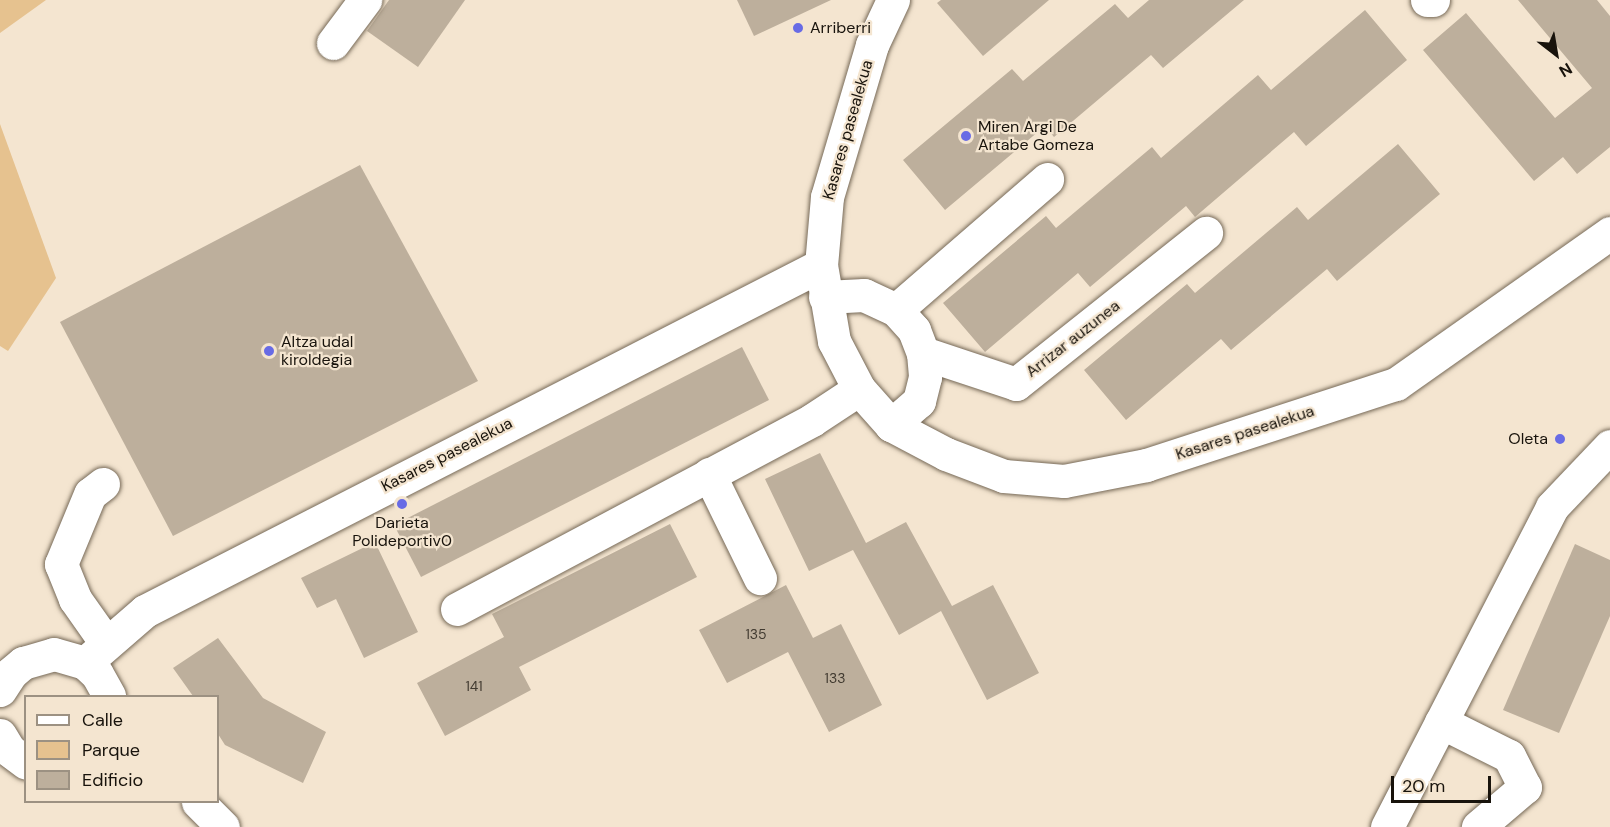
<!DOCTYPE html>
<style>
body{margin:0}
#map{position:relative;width:1610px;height:827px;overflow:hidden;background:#f4e5d0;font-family:"DM Sans",sans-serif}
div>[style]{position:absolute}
.green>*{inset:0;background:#e6c28f}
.building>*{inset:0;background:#bdaf9c}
.roads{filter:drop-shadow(0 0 2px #766957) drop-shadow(0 0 2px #766957)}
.minor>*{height:33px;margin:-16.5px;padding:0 16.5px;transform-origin:16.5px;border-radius:16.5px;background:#fff}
.dots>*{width:16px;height:16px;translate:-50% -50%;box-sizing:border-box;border:3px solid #f4e5d0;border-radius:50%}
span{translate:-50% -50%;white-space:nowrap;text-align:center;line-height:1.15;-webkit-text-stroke:4.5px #f4e5d0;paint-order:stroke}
.number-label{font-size:14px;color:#413a30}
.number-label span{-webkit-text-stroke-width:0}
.poi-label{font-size:16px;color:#18130c}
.left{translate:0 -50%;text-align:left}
.right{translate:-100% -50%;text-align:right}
.street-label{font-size:16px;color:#18130c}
.legend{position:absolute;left:24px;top:695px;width:195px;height:108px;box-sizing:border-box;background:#f4e5d0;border:2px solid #9c9182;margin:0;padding:8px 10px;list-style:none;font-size:18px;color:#18130c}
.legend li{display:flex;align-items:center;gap:12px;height:30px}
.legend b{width:30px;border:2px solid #9c9182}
.north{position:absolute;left:1526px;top:24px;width:60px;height:60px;-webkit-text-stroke:4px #f4e5d0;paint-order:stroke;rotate:149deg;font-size:16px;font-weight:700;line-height:24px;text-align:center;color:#18130c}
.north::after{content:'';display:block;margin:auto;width:21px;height:27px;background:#18130c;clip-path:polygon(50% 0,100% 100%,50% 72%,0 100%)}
.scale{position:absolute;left:1391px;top:776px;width:100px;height:27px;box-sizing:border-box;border:3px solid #18130c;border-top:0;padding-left:8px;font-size:18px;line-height:21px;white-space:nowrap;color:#18130c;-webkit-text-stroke:4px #f4e5d0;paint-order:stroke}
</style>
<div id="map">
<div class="green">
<i style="clip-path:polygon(0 0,46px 0,0 33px)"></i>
<i style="clip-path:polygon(0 124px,56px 278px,8px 351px,0 346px)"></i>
</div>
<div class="building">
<i style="clip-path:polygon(389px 0,465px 0,418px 67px,367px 31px)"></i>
<i style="clip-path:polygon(737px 0,831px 0,754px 36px)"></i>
<i style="clip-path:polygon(941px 0,1049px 0,983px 56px,937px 3px)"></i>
<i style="clip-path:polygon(1149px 0,1244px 0,1163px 68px,1151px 55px,1054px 137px,1045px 126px,945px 210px,903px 160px,1012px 69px,1023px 81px,1115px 4px,1128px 18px)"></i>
<i style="clip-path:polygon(1518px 0,1597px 0,1610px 16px,1610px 147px,1577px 174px,1563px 157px,1534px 181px,1423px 50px,1466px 13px,1555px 118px,1592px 88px)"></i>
<i style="clip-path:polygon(1365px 10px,1407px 60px,1306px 146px,1294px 132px,1195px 217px,1186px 206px,1090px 287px,1078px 273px,985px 352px,943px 303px,1046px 216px,1056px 228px,1152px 147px,1161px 158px,1258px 75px,1271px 90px)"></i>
<i style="clip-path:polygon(1398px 144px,1440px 194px,1337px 281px,1327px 269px,1231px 350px,1221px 339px,1126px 420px,1084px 370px,1187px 284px,1195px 293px,1297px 207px,1308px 220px)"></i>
<i style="clip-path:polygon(360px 165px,478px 381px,173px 536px,60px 322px)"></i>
<i style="clip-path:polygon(742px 347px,769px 400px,421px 577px,394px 525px)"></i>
<i style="clip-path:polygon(820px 453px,866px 543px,906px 522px,952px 606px,993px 585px,1039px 673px,987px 700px,941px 611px,899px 635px,853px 550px,809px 571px,765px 479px)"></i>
<i style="clip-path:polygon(670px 524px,697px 577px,519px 667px,531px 690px,445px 736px,417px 683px,504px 637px,492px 614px)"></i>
<i style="clip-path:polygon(375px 542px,418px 632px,364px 658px,336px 599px,317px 608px,301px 578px)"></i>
<i style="clip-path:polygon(1575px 544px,1610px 560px,1610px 616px,1559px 733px,1503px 710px)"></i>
<i style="clip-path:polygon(786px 585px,813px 638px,841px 624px,882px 705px,829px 732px,788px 652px,727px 683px,699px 630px)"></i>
<i style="clip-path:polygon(218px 638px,263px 698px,326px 732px,303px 783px,225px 745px,218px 734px,218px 696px,193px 696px,173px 668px)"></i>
</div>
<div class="roads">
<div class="minor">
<i style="left:893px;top:0;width:50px;rotate:115deg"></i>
<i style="left:872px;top:45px;width:159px;rotate:106.5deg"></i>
<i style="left:827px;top:197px;width:68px;rotate:95deg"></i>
<i style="left:821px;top:265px;width:77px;rotate:80.3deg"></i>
<i style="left:834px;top:341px;width:54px;rotate:62.5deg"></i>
<i style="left:859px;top:389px;width:48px;rotate:48.4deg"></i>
<i style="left:891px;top:425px;width:62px;rotate:27.8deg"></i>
<i style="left:946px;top:454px;width:62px;rotate:20.8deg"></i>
<i style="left:1004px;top:476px;width:60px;rotate:4.8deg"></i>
<i style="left:1064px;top:481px;width:84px;rotate:-11deg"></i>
<i style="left:1146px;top:465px;width:263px;rotate:-18deg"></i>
<i style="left:1396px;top:384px;width:262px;rotate:-35.2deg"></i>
<i style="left:1427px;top:0;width:6px"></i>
<i style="left:333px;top:43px;width:54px;rotate:-53.3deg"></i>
<i style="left:825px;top:297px;width:39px;rotate:-3deg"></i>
<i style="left:864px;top:295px;width:35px;rotate:25deg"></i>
<i style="left:896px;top:310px;width:27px;rotate:48deg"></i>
<i style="left:914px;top:330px;width:25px;rotate:69deg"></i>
<i style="left:923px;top:353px;width:24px;rotate:85deg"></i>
<i style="left:925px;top:377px;width:25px;rotate:104deg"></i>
<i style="left:919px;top:401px;width:37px;rotate:139deg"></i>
<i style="left:896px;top:310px;width:200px;rotate:-40.9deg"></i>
<i style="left:923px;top:353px;width:98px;rotate:18.4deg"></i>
<i style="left:1016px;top:384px;width:243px;rotate:-38.5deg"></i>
<i style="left:709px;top:474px;width:116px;rotate:63.9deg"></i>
<i style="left:103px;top:484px;width:16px;rotate:142deg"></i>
<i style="left:90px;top:494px;width:76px;rotate:112.5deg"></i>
<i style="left:61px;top:564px;width:38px;rotate:68deg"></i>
<i style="left:75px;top:599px;width:54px;rotate:54.8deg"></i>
<i style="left:457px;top:609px;width:402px;rotate:-28deg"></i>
<i style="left:812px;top:420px;width:56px;rotate:-33.4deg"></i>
<i style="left:85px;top:663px;width:79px;rotate:-40.9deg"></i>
<i style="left:145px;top:611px;width:759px;rotate:-27.1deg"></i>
<i style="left:0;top:690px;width:20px;rotate:-57deg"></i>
<i style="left:11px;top:673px;width:16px;rotate:-40deg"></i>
<i style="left:23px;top:663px;width:32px;rotate:-16deg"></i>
<i style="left:54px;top:654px;width:32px;rotate:16deg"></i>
<i style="left:85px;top:663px;width:16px;rotate:43deg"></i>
<i style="left:97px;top:674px;width:25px;rotate:61deg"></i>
<i style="left:1441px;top:722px;width:76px;rotate:26.6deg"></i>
<i style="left:1509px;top:756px;width:35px;rotate:63deg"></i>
<i style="left:1525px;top:787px;width:62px;rotate:139.6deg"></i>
<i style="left:0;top:735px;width:17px;rotate:59deg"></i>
<i style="left:9px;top:750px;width:21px;rotate:37deg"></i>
<i style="left:198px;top:802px;width:35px;rotate:45deg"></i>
<i style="left:1387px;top:827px;width:360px;rotate:-62.7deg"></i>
<i style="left:1552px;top:507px;width:84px;rotate:-46.4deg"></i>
</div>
</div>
<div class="dots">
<i style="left:798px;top:28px;background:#686be5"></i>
<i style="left:966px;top:136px;background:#686be5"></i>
<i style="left:269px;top:351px;background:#686be5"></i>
<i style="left:1560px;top:439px;background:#686be5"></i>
<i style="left:402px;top:504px;background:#686be5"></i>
</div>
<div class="number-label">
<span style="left:756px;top:634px">135</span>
<span style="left:835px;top:678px">133</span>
<span style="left:474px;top:686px">141</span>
</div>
<div class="poi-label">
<span class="left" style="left:810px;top:28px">Arriberri</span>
<span class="left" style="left:978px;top:136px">Miren Argi De<br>Artabe Gomeza</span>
<span class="left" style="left:281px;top:351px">Altza udal<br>kiroldegia</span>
<span class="right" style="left:1548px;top:439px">Oleta</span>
<span style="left:402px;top:532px">Darieta<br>Polideportiv0</span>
</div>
<div class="street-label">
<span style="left:848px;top:130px;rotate:-74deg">Kasares pasealekua</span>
<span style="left:1073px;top:339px;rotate:-38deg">Arrizar auzunea</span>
<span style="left:1245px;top:433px;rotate:-18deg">Kasares pasealekua</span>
<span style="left:447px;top:455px;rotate:-27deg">Kasares pasealekua</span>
</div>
<ul class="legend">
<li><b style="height:8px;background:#fff"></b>Calle</li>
<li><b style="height:16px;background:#e6c28f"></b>Parque</li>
<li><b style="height:16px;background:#bdaf9c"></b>Edificio</li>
</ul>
<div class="north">N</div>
<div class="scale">20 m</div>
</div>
